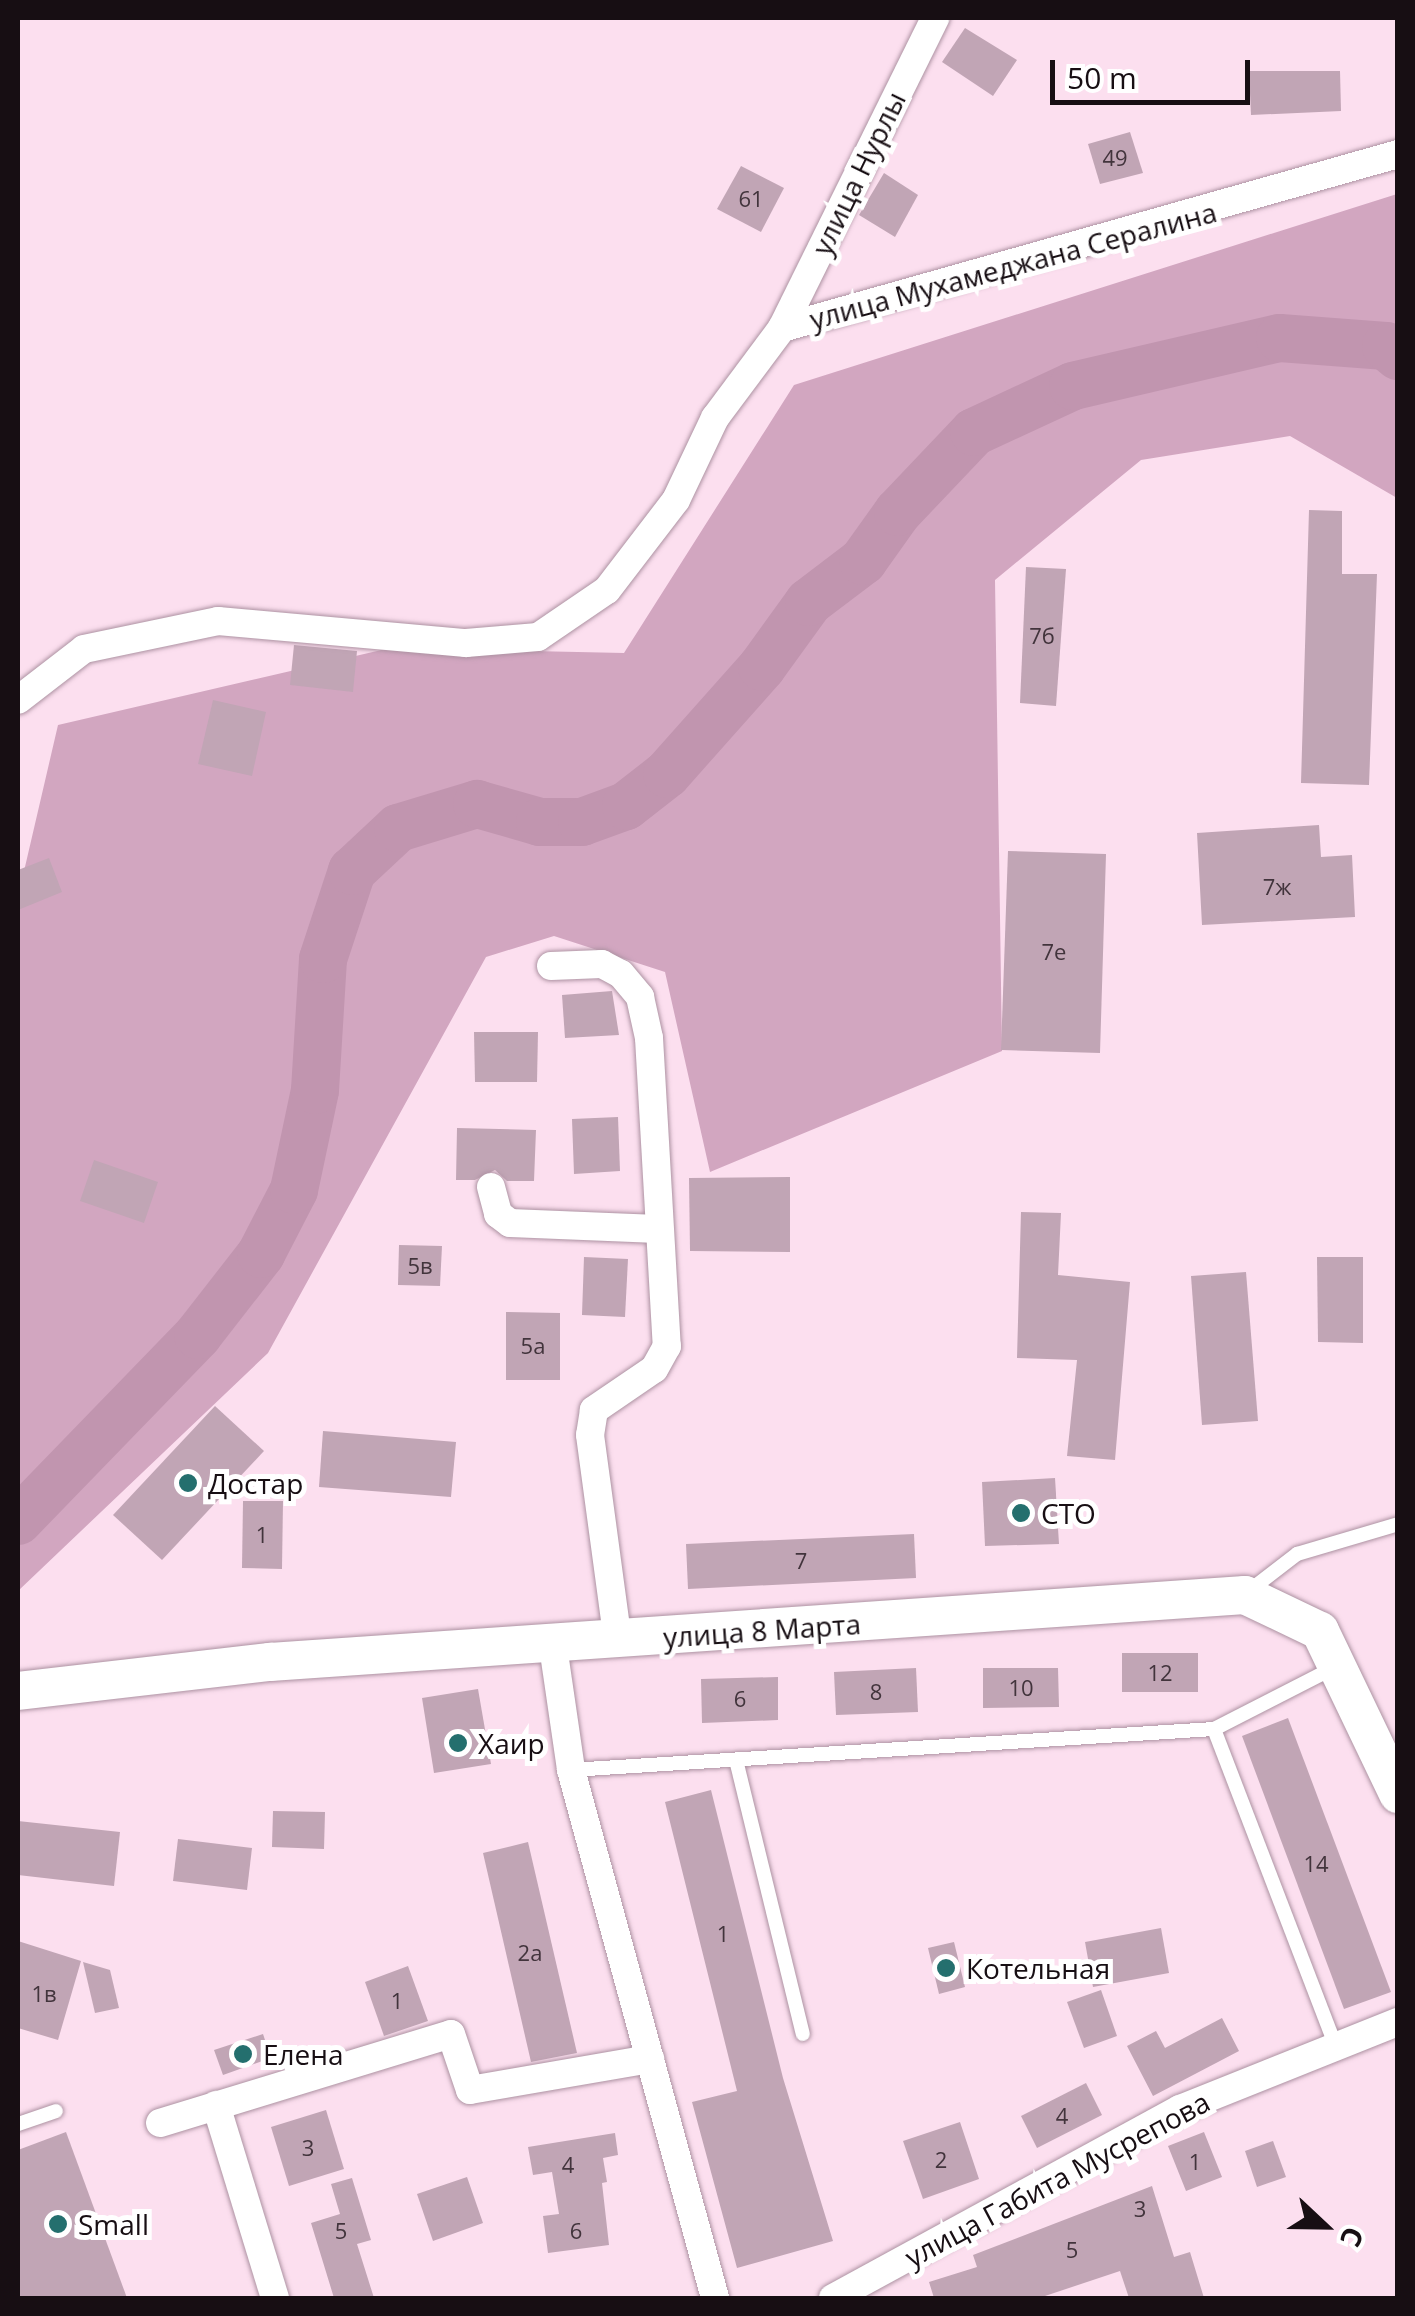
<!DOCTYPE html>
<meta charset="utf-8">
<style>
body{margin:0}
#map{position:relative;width:1415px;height:2316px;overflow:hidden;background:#fcdfef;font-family:"Open Sans",sans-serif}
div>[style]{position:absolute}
.forest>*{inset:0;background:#d2a6c0}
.river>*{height:48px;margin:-24px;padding:0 24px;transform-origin:24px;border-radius:24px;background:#c195af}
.building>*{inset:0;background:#c1a5b5}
.roads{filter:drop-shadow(0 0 2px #ad92a2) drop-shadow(0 0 2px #ad92a2)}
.lane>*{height:14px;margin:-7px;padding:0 7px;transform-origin:7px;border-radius:7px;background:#fff}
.street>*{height:28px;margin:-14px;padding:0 14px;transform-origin:14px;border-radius:14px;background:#fff}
.secondary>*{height:38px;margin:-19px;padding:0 19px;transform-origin:19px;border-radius:19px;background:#fff}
.dots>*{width:28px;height:28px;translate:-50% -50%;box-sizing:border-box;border:5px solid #fff;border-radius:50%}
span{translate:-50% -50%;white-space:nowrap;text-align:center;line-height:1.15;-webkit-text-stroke:10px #fff;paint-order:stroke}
.number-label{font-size:22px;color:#42343c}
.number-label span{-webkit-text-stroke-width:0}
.street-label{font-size:28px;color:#170e13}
.poi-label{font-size:28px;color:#170e13}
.left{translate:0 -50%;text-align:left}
.frame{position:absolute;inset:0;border:20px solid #170e13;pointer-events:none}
.north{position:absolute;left:1275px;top:2176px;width:100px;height:100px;-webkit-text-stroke:8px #fff;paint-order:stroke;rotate:112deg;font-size:28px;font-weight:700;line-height:40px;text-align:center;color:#170e13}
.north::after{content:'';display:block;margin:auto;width:35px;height:45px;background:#170e13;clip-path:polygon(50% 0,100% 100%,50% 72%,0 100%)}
.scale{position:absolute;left:1050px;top:60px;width:200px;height:45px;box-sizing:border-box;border:5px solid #170e13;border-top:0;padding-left:12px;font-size:30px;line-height:35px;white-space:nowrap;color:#170e13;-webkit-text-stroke:8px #fff;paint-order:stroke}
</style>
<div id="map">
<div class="forest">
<i style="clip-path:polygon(1397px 194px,1397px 498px,1290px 436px,1141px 460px,995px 580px,1002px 1051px,710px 1172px,665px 972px,554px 936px,486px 957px,268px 1353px,18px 1591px,18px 897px,58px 725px,390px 648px,624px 653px,794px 385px)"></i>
</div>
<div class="river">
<i style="left:18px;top:1521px;width:259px;rotate:-45.9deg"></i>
<i style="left:198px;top:1335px;width:103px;rotate:-52.1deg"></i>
<i style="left:261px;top:1254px;width:72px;rotate:-62.7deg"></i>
<i style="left:294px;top:1190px;width:102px;rotate:-78.1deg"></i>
<i style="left:315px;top:1090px;width:131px;rotate:-86.5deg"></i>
<i style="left:323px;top:959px;width:93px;rotate:-71.8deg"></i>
<i style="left:352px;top:871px;width:63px;rotate:-43.1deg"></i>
<i style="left:398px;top:828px;width:83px;rotate:-16.9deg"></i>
<i style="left:477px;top:804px;width:66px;rotate:15.9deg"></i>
<i style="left:540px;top:822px;width:42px"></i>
<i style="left:582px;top:822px;width:47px;rotate:-20deg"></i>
<i style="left:626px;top:806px;width:52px;rotate:-38deg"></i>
<i style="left:667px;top:774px;width:143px;rotate:-48.4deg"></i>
<i style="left:762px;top:667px;width:80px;rotate:-54.1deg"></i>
<i style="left:809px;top:602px;width:68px;rotate:-37.2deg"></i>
<i style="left:863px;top:561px;width:60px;rotate:-54.5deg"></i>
<i style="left:898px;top:512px;width:110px;rotate:-46.5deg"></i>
<i style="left:974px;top:432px;width:109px;rotate:-24.9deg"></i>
<i style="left:1073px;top:386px;width:212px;rotate:-13.1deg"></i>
<i style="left:1280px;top:338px;width:106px;rotate:4.3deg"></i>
<i style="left:1386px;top:346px;width:16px;rotate:40deg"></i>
</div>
<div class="building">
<i style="clip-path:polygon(965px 28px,1017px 60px,993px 96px,942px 62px)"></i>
<i style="clip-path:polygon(1249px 71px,1340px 71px,1341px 111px,1251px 115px)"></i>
<i style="clip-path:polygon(1130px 132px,1143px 173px,1100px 184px,1088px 144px)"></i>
<i style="clip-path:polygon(741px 166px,784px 188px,761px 232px,717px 209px)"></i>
<i style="clip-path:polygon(884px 173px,918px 195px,895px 237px,859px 215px)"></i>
<i style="clip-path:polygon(1309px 510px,1342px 511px,1342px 574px,1377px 574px,1369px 785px,1301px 783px)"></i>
<i style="clip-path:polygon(1026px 567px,1066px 569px,1056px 706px,1020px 703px)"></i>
<i style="clip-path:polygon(294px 645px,357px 651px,353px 692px,290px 685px)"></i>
<i style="clip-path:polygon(213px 700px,266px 712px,252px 776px,198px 764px)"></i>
<i style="clip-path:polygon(1319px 825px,1321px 857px,1352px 855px,1355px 917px,1202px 925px,1197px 833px)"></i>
<i style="clip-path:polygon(1008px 851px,1106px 854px,1100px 1053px,1001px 1050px)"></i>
<i style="clip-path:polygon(49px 858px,62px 892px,18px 910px,18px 870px)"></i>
<i style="clip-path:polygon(612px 991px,619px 1035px,565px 1038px,562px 995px)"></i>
<i style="clip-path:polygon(474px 1032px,538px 1032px,537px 1082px,475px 1082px)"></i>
<i style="clip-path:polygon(618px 1117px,620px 1171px,574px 1174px,572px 1119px)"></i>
<i style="clip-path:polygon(457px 1128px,536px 1130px,534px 1181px,507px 1181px,495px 1170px,475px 1180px,456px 1180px)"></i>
<i style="clip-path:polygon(94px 1160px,158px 1182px,144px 1223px,80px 1201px)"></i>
<i style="clip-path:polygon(790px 1177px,790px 1252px,690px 1251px,689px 1178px)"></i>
<i style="clip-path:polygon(1021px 1212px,1061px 1213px,1058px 1275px,1130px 1282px,1115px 1460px,1067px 1456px,1077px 1360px,1017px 1358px)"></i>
<i style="clip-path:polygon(399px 1245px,442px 1246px,440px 1286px,398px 1285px)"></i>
<i style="clip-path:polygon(584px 1257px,628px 1259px,625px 1317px,582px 1315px)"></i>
<i style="clip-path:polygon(1317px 1257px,1363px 1257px,1363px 1343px,1318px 1342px)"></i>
<i style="clip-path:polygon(1246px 1272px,1258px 1421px,1202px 1425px,1191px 1276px)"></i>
<i style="clip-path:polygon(506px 1312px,560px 1313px,560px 1380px,506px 1380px)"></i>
<i style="clip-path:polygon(215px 1406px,264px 1451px,162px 1560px,113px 1515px)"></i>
<i style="clip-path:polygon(323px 1431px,456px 1442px,451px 1497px,319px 1487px)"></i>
<i style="clip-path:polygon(1055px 1478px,1059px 1544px,985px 1546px,982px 1482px)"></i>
<i style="clip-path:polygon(243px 1501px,283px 1501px,282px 1569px,242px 1568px)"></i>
<i style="clip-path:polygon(914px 1534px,916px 1578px,688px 1589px,686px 1544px)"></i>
<i style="clip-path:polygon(1122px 1653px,1198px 1653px,1198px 1692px,1122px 1692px)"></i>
<i style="clip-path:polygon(916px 1668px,918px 1712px,836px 1715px,834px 1672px)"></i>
<i style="clip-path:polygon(983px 1668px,1058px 1668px,1059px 1707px,983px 1708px)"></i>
<i style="clip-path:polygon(778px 1677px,778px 1720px,702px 1723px,701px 1679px)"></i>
<i style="clip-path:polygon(478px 1689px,491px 1764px,434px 1773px,422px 1698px)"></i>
<i style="clip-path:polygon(1288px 1718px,1391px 1992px,1344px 2009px,1242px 1736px)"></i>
<i style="clip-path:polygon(711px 1790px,783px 2078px,833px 2241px,737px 2268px,692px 2102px,737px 2091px,665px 1802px)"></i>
<i style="clip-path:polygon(273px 1811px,325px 1812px,324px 1849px,272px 1847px)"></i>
<i style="clip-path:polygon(18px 1821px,120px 1832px,114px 1886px,18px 1875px)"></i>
<i style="clip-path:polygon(178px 1839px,252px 1848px,247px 1890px,173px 1881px)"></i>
<i style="clip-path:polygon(528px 1842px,577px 2053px,531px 2062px,483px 1853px)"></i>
<i style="clip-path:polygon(1161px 1928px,1169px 1973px,1093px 1987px,1085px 1942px)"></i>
<i style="clip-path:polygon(18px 1941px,81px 1961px,58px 2040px,18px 2028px)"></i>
<i style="clip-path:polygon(954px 1942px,965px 1987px,939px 1994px,928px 1948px)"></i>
<i style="clip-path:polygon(83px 1962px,110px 1970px,119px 2008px,95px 2013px)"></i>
<i style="clip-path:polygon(408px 1966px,428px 2021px,384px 2036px,365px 1982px)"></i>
<i style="clip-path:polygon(1101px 1990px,1117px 2036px,1084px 2048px,1067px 2002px)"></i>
<i style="clip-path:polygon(1222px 2018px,1239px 2051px,1153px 2096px,1127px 2046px,1156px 2031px,1165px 2048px)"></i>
<i style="clip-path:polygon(263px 2034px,271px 2058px,223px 2075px,214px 2050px)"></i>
<i style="clip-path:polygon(1086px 2083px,1102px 2115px,1037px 2148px,1021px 2116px)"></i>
<i style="clip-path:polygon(326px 2110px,344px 2169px,289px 2186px,271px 2127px)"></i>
<i style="clip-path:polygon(960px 2122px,979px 2179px,923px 2199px,903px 2141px)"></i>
<i style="clip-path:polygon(66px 2132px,127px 2298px,18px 2298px,18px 2150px)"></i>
<i style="clip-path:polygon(1204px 2132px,1222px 2177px,1186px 2191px,1168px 2146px)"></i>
<i style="clip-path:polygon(615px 2133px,618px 2155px,603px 2158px,607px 2182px,602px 2183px,609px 2245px,548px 2253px,543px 2216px,559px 2214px,552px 2172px,533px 2175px,528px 2147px)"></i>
<i style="clip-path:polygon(1273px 2141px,1286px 2177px,1257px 2187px,1245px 2151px)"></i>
<i style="clip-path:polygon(467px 2177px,483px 2223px,433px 2241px,417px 2194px)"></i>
<i style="clip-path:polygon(352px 2178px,371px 2240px,357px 2244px,374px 2298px,334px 2298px,311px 2223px,340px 2214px,331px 2184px)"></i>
<i style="clip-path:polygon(1152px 2186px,1174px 2257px,1190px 2252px,1204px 2298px,1129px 2298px,1120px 2271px,1039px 2298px,934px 2298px,929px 2282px,977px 2267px,973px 2255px)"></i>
</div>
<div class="roads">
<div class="lane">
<i style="left:1249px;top:1591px;width:61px;rotate:-37.6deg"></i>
<i style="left:1297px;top:1554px;width:105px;rotate:-16.5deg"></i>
<i style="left:1214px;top:1729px;width:341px;rotate:69deg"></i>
<i style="left:736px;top:1760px;width:282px;rotate:76.3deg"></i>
<i style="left:571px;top:1770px;width:644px;rotate:-3.65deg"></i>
<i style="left:1214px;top:1729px;width:138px;rotate:-27.1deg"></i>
<i style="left:18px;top:2124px;width:40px;rotate:-18.9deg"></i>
</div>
<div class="street">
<i style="left:782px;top:328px;width:346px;rotate:-63.7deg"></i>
<i style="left:18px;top:700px;width:83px;rotate:-37.7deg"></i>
<i style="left:84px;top:649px;width:137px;rotate:-11.8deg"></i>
<i style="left:218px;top:621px;width:249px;rotate:5.1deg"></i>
<i style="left:466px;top:643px;width:72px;rotate:-4.8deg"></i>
<i style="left:538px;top:637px;width:83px;rotate:-34.3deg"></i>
<i style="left:607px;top:590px;width:113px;rotate:-52.5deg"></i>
<i style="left:676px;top:500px;width:91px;rotate:-64.6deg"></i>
<i style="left:715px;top:418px;width:112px;rotate:-53.3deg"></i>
<i style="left:782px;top:328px;width:640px;rotate:-15.77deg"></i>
<i style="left:551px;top:966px;width:51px;rotate:-2.2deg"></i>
<i style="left:602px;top:964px;width:21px;rotate:28deg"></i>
<i style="left:621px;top:974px;width:30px;rotate:50deg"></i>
<i style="left:640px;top:997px;width:42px;rotate:77.6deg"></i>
<i style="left:649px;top:1038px;width:309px;rotate:86.7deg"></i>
<i style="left:667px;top:1346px;width:26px;rotate:119deg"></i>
<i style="left:654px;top:1369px;width:73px;rotate:145.7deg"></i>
<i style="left:594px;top:1410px;width:25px;rotate:99deg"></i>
<i style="left:590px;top:1435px;width:208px;rotate:82.3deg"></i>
<i style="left:491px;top:1187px;width:28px;rotate:75deg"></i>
<i style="left:498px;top:1214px;width:15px;rotate:37deg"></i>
<i style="left:510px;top:1223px;width:148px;rotate:2.3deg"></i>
<i style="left:553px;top:1646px;width:125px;rotate:81.7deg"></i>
<i style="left:571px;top:1770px;width:547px;rotate:74.74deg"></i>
<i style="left:216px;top:2105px;width:202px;rotate:73deg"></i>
<i style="left:160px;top:2123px;width:304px;rotate:-17deg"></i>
<i style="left:451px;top:2034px;width:59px;rotate:71.3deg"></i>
<i style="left:470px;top:2090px;width:183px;rotate:-9.8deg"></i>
<i style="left:833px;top:2298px;width:395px;rotate:-28.6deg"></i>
<i style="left:1180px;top:2109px;width:235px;rotate:-21.8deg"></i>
</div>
<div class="secondary">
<i style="left:18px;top:1691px;width:254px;rotate:-6.6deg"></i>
<i style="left:270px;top:1662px;width:977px;rotate:-3.93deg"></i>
<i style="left:1245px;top:1595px;width:83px;rotate:25.6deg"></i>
<i style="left:1320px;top:1631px;width:181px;rotate:64.4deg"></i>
</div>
</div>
<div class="dots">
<i style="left:188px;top:1483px;background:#246f6e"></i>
<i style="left:1021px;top:1513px;background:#246f6e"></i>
<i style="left:458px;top:1743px;background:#246f6e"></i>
<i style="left:946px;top:1968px;background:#246f6e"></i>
<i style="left:243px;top:2054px;background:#246f6e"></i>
<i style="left:58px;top:2224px;background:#246f6e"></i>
</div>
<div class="number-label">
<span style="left:1115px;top:158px">49</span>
<span style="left:751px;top:199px">61</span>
<span style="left:1042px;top:636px">7б</span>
<span style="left:1277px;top:887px">7ж</span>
<span style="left:1054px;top:952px">7е</span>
<span style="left:420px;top:1266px">5в</span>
<span style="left:533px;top:1346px">5а</span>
<span style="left:262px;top:1535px">1</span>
<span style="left:801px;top:1561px">7</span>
<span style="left:1160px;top:1673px">12</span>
<span style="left:1021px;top:1688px">10</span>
<span style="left:876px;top:1692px">8</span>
<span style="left:740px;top:1699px">6</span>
<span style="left:1316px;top:1864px">14</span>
<span style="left:723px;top:1934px">1</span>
<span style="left:530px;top:1953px">2а</span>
<span style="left:44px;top:1994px">1в</span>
<span style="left:397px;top:2001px">1</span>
<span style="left:1062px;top:2116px">4</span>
<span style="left:308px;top:2148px">3</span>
<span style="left:941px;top:2160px">2</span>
<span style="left:1195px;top:2162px">1</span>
<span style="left:568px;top:2165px">4</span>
<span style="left:1140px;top:2209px">3</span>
<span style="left:341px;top:2231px">5</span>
<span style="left:576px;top:2231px">6</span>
<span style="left:1072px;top:2250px">5</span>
</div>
<div class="street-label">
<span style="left:858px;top:173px;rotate:-64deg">улица Нурлы</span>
<span style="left:1013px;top:265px;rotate:-15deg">улица Мухамеджана Сералина</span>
<span style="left:762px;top:1630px;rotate:-4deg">улица 8 Марта</span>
<span style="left:1057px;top:2179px;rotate:-28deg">улица Габита Мусрепова</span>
</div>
<div class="poi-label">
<span class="left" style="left:208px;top:1483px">Достар</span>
<span class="left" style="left:1041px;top:1513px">СТО</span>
<span class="left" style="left:478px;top:1743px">Хаир</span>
<span class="left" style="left:966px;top:1968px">Котельная</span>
<span class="left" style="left:263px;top:2054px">Елена</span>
<span class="left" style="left:78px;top:2224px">Small</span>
</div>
<div class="frame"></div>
<div class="north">С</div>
<div class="scale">50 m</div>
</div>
